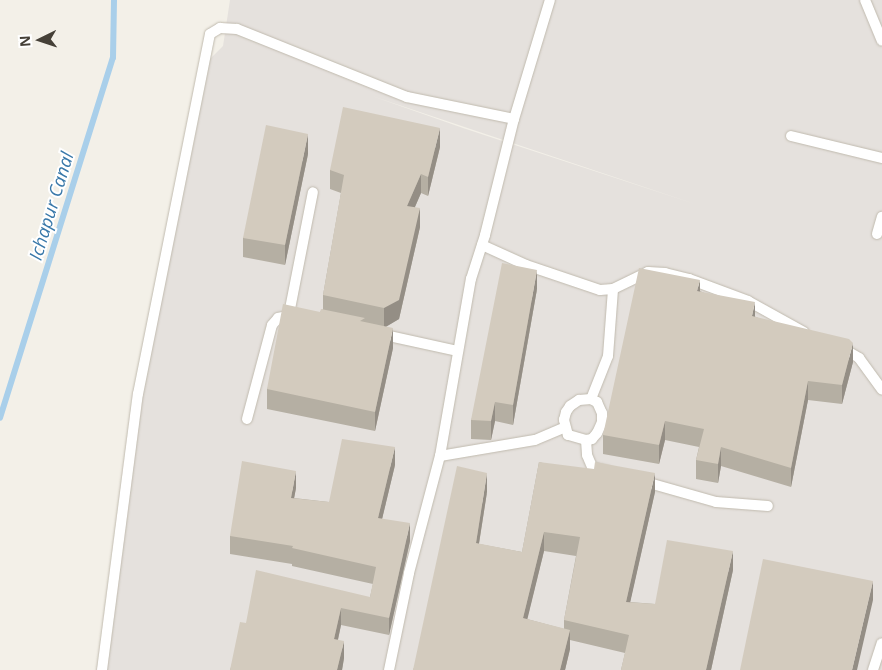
<!DOCTYPE html>
<style>
body{margin:0}
#map{position:relative;width:882px;height:670px;overflow:hidden;background:#f3f0e8;font-family:"Open Sans",sans-serif}
div>[style]{position:absolute}
.industrial>*{inset:0;background:#e5e1dd}
.stream>*{height:5.5px;margin:-2.75px;padding:0 2.75px;transform-origin:2.75px;border-radius:2.75px;background:#a9cfea}
.roads{filter:drop-shadow(0 0 1px #c0baae) drop-shadow(0 0 1px #c0baae)}
.lane>*{height:10px;margin:-5px;padding:0 5px;transform-origin:5px;border-radius:5px;background:#fff}
.wall>*{inset:0;background:#b5afa3}
.shaded-wall>*{inset:0;background:#948e85}
.building>*{inset:0;background:#d3cbbe}
span{translate:-50% -50%;white-space:nowrap;text-align:center;line-height:1.15;-webkit-text-stroke:4px #fff;paint-order:stroke}
.water-label{font-size:18px;color:#3978a9;font-style:italic}
.north{position:absolute;left:15px;top:15px;width:50px;height:50px;-webkit-text-stroke:4px #fff;paint-order:stroke;rotate:266deg;font-size:14px;font-weight:700;line-height:20px;text-align:center;color:#454037}
.north::after{content:'';display:block;margin:auto;width:18px;height:22px;background:#454037;clip-path:polygon(50% 0,100% 100%,50% 72%,0 100%)}
</style>
<div id="map">
<div class="industrial">
<i style="clip-path:polygon(evenodd,230px 0,882px 0,882px 670px,103px 670px,142px 383px,208px 61px,223px 46px,230px 0,372px 96px,695px 204px,463px 128px,372px 96px)"></i>
</div>
<div class="stream">
<i style="left:0;top:418px;width:377px;rotate:-72.6deg"></i>
<i style="left:113px;top:58px;width:58px;rotate:-89deg"></i>
</div>
<div class="roads">
<div class="lane">
<i style="left:865px;top:0;width:44px;rotate:67.5deg"></i>
<i style="left:791px;top:136px;width:94px;rotate:13.6deg"></i>
<i style="left:877px;top:234px;width:18px;rotate:-74deg"></i>
<i style="left:482px;top:245px;width:48px;rotate:24.4deg"></i>
<i style="left:526px;top:265px;width:78px;rotate:18.7deg"></i>
<i style="left:600px;top:290px;width:13px;rotate:-4deg"></i>
<i style="left:613px;top:289px;width:39px;rotate:-26deg"></i>
<i style="left:648px;top:272px;width:17px;rotate:3deg"></i>
<i style="left:665px;top:273px;width:25px;rotate:14deg"></i>
<i style="left:689px;top:279px;width:63px;rotate:20.4deg"></i>
<i style="left:748px;top:301px;width:64px;rotate:29deg"></i>
<i style="left:289px;top:314px;width:124px;rotate:-78.9deg"></i>
<i style="left:380px;top:334px;width:80px;rotate:12.3deg"></i>
<i style="left:842px;top:348px;width:20px;rotate:30deg"></i>
<i style="left:859px;top:358px;width:39px;rotate:54deg"></i>
<i style="left:591px;top:399px;width:7px;rotate:27deg"></i>
<i style="left:597px;top:402px;width:12px;rotate:66deg"></i>
<i style="left:602px;top:413px;width:9px;rotate:90deg"></i>
<i style="left:602px;top:422px;width:12px;rotate:114deg"></i>
<i style="left:597px;top:433px;width:8px;rotate:130deg"></i>
<i style="left:592px;top:439px;width:6px;rotate:171deg"></i>
<i style="left:586px;top:440px;width:19px;rotate:-164deg"></i>
<i style="left:568px;top:435px;width:16px;rotate:-105deg"></i>
<i style="left:564px;top:420px;width:8px;rotate:-76deg"></i>
<i style="left:566px;top:412px;width:7px;rotate:-56deg"></i>
<i style="left:570px;top:406px;width:11px;rotate:-34deg"></i>
<i style="left:579px;top:400px;width:12px;rotate:-5deg"></i>
<i style="left:591px;top:399px;width:46px;rotate:-68.4deg"></i>
<i style="left:608px;top:356px;width:67px;rotate:-85.7deg"></i>
<i style="left:247px;top:419px;width:97px;rotate:-75.1deg"></i>
<i style="left:272px;top:325px;width:9px;rotate:-49deg"></i>
<i style="left:278px;top:318px;width:14px;rotate:-12deg"></i>
<i style="left:586px;top:440px;width:15px;rotate:86deg"></i>
<i style="left:587px;top:455px;width:13px;rotate:67deg"></i>
<i style="left:592px;top:467px;width:16px;rotate:15deg"></i>
<i style="left:440px;top:456px;width:96px;rotate:-9.6deg"></i>
<i style="left:535px;top:440px;width:33px;rotate:-23deg"></i>
<i style="left:642px;top:481px;width:77px;rotate:15.8deg"></i>
<i style="left:716px;top:502px;width:52px;rotate:4.4deg"></i>
<i style="left:102px;top:670px;width:278px;rotate:-82.6deg"></i>
<i style="left:138px;top:394px;width:367px;rotate:-78.7deg"></i>
<i style="left:210px;top:34px;width:12px;rotate:-31deg"></i>
<i style="left:220px;top:28px;width:17px;rotate:3deg"></i>
<i style="left:237px;top:29px;width:183px;rotate:21.8deg"></i>
<i style="left:407px;top:97px;width:109px;rotate:11.6deg"></i>
<i style="left:389px;top:670px;width:99px;rotate:-78.3deg"></i>
<i style="left:409px;top:573px;width:121px;rotate:-75.2deg"></i>
<i style="left:440px;top:456px;width:180px;rotate:-80.1deg"></i>
<i style="left:471px;top:279px;width:46px;rotate:-72.3deg"></i>
<i style="left:485px;top:235px;width:120px;rotate:-76deg"></i>
<i style="left:514px;top:119px;width:124px;rotate:-73.2deg"></i>
<i style="left:873px;top:670px;width:28px;rotate:-72deg"></i>
</div>
</div>
<div class="wall">
<i style="clip-path:polygon(440px 147px,428px 196px,421px 193px,415px 207px,420px 227px,399px 319px,385px 327px,393px 348px,375px 431px,267px 409px,267px 389px,320px 312px,323px 309px,323px 295px,341px 193px,330px 189px,330px 170px)"></i>
<i style="clip-path:polygon(308px 154px,285px 265px,243px 257px,243px 238px)"></i>
<i style="clip-path:polygon(537px 289px,513px 425px,495px 421px,491px 440px,471px 439px,471px 420px)"></i>
<i style="clip-path:polygon(700px 291px,853px 362px,842px 404px,808px 400px,791px 487px,721px 466px,718px 483px,696px 479px,696px 460px,699px 447px,665px 440px,659px 464px,603px 454px,603px 435px)"></i>
<i style="clip-path:polygon(evenodd,539px 462px,655px 492px,630px 602px,655px 604px,733px 570px,711px 670px,621px 670px,625px 653px,570px 640px,570px 649px,565px 670px,413px 670px,487px 492px,479px 544px,522px 552px,539px 462px,544px 551px,576px 556px,564px 620px,564px 629px,527px 619px,544px 551px)"></i>
<i style="clip-path:polygon(395px 465px,382px 519px,410px 541px,389px 635px,341px 625px,338px 640px,344px 658px,342px 670px,230px 670px,246px 623px,370px 597px,373px 584px,292px 566px,292px 564px,230px 554px,230px 536px,296px 488px,294px 498px,329px 502px)"></i>
</div>
<div class="shaded-wall">
<i style="clip-path:polygon(440px 128px,440px 147px,428px 196px,428px 177px)"></i>
<i style="clip-path:polygon(308px 134px,308px 154px,285px 265px,285px 245px)"></i>
<i style="clip-path:polygon(421px 174px,421px 193px,407px 225px,407px 206px)"></i>
<i style="clip-path:polygon(420px 208px,420px 227px,399px 319px,384px 328px,384px 308px)"></i>
<i style="clip-path:polygon(537px 270px,537px 289px,513px 425px,513px 405px)"></i>
<i style="clip-path:polygon(700px 280px,700px 299px,697px 291px)"></i>
<i style="clip-path:polygon(755px 302px,755px 321px,752px 316px)"></i>
<i style="clip-path:polygon(393px 328px,393px 348px,375px 431px,375px 412px)"></i>
<i style="clip-path:polygon(853px 343px,853px 362px,842px 404px,842px 385px)"></i>
<i style="clip-path:polygon(808px 381px,808px 400px,791px 487px,791px 468px)"></i>
<i style="clip-path:polygon(495px 402px,495px 421px,491px 440px,491px 421px)"></i>
<i style="clip-path:polygon(665px 421px,665px 440px,659px 464px,659px 445px)"></i>
<i style="clip-path:polygon(395px 447px,395px 465px,378px 536px,378px 518px)"></i>
<i style="clip-path:polygon(721px 447px,721px 466px,718px 483px,718px 464px)"></i>
<i style="clip-path:polygon(296px 471px,296px 488px,291px 515px,291px 498px)"></i>
<i style="clip-path:polygon(487px 473px,487px 492px,476px 562px,476px 543px)"></i>
<i style="clip-path:polygon(655px 473px,655px 492px,626px 621px,626px 602px)"></i>
<i style="clip-path:polygon(410px 523px,410px 541px,389px 635px,389px 618px)"></i>
<i style="clip-path:polygon(544px 532px,544px 551px,523px 637px,523px 618px)"></i>
<i style="clip-path:polygon(733px 551px,733px 570px,711px 670px,706px 670px)"></i>
<i style="clip-path:polygon(873px 581px,873px 600px,857px 670px,852px 670px)"></i>
<i style="clip-path:polygon(341px 608px,341px 625px,334px 657px,334px 639px)"></i>
<i style="clip-path:polygon(570px 630px,570px 649px,565px 670px,560px 670px)"></i>
<i style="clip-path:polygon(344px 641px,344px 658px,342px 670px,337px 670px)"></i>
</div>
<div class="building">
<i style="clip-path:polygon(343px 107px,440px 128px,428px 177px,421px 174px,407px 206px,420px 208px,399px 300px,384px 308px,323px 295px,344px 175px,330px 170px)"></i>
<i style="clip-path:polygon(266px 125px,308px 134px,285px 245px,243px 238px)"></i>
<i style="clip-path:polygon(502px 263px,537px 270px,513px 405px,495px 402px,491px 421px,471px 420px)"></i>
<i style="clip-path:polygon(639px 268px,700px 280px,697px 291px,755px 302px,752px 316px,849px 339px,853px 343px,842px 385px,808px 381px,791px 468px,721px 447px,718px 464px,696px 460px,704px 429px,665px 421px,659px 445px,603px 435px)"></i>
<i style="clip-path:polygon(283px 304px,320px 312px,321px 309px,365px 318px,360px 321px,393px 328px,375px 412px,267px 389px)"></i>
<i style="clip-path:polygon(342px 439px,395px 447px,378px 518px,410px 523px,389px 618px,341px 608px,334px 639px,344px 641px,337px 670px,230px 670px,240px 622px,246px 623px,256px 570px,370px 597px,376px 567px,292px 548px,293px 546px,230px 536px,242px 461px,296px 471px,291px 498px,329px 502px)"></i>
<i style="clip-path:polygon(539px 462px,594px 469px,595px 462px,655px 473px,626px 602px,655px 604px,667px 540px,733px 551px,706px 670px,621px 670px,629px 635px,564px 620px,580px 537px,544px 532px,523px 618px,570px 630px,560px 670px,413px 670px,457px 466px,487px 473px,476px 543px,522px 552px)"></i>
<i style="clip-path:polygon(763px 559px,873px 581px,852px 670px,740px 670px)"></i>
</div>
<div class="water-label">
<span style="left:51px;top:206px;rotate:-73deg">Ichapur Canal</span>
</div>
<div class="north">N</div>
</div>
